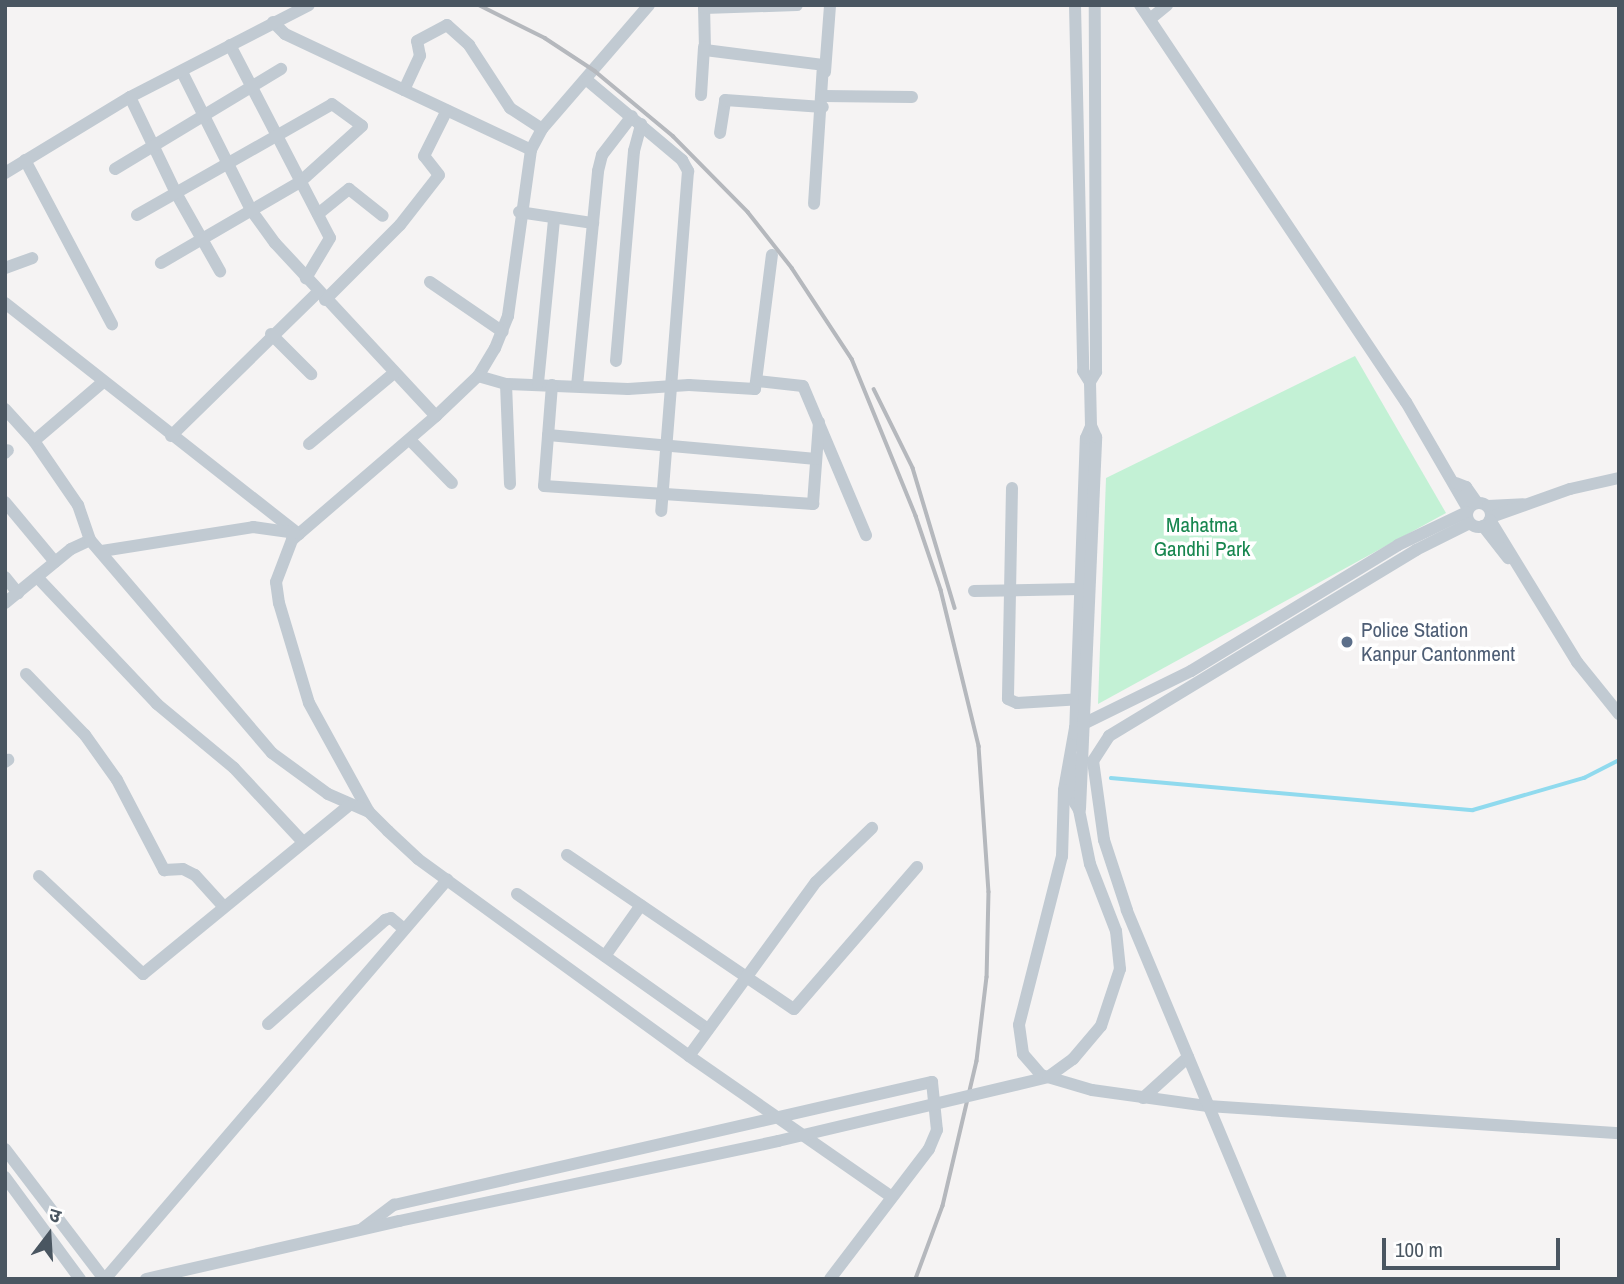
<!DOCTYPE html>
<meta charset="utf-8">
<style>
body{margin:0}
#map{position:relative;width:1624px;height:1284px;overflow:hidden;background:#f5f3f3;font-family:"Archivo Narrow","Noto Sans Devanagari",sans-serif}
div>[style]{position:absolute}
.green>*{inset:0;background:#c3f1d5}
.stream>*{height:3.5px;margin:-1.75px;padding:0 1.75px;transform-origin:1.75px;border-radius:1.75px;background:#90daee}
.minor>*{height:12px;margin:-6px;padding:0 6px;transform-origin:6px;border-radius:6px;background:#c1cad2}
.minor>.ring{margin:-6px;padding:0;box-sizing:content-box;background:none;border:12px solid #c1cad2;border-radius:50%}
.rail>*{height:3.5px;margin:-1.75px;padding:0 1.75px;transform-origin:1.75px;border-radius:1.75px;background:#b5b8bd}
.minor-bridge>*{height:12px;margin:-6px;padding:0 6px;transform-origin:6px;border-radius:6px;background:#c1cad2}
.dots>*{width:19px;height:19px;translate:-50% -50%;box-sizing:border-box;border:4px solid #fff;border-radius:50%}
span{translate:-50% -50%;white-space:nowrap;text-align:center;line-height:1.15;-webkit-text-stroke:7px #fff;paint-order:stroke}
.park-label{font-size:21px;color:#17864f}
.service-label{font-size:21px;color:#4e5e75}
.left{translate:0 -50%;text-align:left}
.frame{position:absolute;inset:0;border:7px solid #4a5661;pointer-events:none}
.north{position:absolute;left:14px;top:1200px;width:70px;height:70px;-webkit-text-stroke:5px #fff;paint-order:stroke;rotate:17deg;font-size:19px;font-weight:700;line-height:28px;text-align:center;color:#4a5661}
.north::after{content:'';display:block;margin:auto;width:24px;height:32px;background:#4a5661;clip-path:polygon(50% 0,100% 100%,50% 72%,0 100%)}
.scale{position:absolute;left:1382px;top:1238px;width:178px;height:32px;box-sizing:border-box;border:4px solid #4a5661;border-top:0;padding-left:9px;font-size:21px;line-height:24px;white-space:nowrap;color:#4a5661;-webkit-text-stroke:5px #fff;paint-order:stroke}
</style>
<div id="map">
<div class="green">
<i style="clip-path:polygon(1355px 356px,1446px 513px,1098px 704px,1106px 478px)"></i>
</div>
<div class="stream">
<i style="left:1111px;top:778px;width:363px;rotate:5.1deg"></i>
<i style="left:1473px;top:810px;width:116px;rotate:-16.1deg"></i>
<i style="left:1584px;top:778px;width:39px;rotate:-27deg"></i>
</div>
<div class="minor">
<i style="left:649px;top:5px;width:164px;rotate:130.8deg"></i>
<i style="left:542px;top:129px;width:24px;rotate:118deg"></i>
<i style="left:531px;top:150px;width:168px;rotate:97.9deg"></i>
<i style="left:508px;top:316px;width:35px;rotate:112deg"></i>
<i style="left:495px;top:348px;width:33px;rotate:121deg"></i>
<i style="left:478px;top:376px;width:58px;rotate:136.4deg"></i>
<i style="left:436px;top:416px;width:190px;rotate:139.3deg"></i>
<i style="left:292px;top:540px;width:45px;rotate:110.9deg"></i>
<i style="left:276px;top:582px;width:21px;rotate:82deg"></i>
<i style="left:279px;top:603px;width:104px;rotate:73.3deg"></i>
<i style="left:309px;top:703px;width:124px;rotate:61.2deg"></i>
<i style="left:369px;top:812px;width:27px;rotate:45deg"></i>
<i style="left:388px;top:831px;width:41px;rotate:43deg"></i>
<i style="left:418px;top:859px;width:335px;rotate:36deg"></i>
<i style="left:689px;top:1056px;width:247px;rotate:34.8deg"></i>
<i style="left:704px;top:5px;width:45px;rotate:88.7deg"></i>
<i style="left:705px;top:50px;width:119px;rotate:7.2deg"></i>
<i style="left:823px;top:65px;width:139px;rotate:93.7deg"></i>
<i style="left:1075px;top:5px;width:366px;rotate:88.7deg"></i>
<i style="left:1083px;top:371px;width:13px;rotate:58deg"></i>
<i style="left:1140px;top:5px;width:478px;rotate:56.2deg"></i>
<i style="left:1406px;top:402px;width:124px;rotate:59.9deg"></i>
<i style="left:704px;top:8px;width:93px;rotate:-1.8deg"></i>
<i style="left:1150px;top:19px;width:22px;rotate:-39deg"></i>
<i style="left:273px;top:22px;width:17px;rotate:45deg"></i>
<i style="left:285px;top:34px;width:272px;rotate:25.2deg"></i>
<i style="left:230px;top:45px;width:217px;rotate:62.6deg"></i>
<i style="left:330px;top:238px;width:47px;rotate:121deg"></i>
<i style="left:182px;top:72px;width:154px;rotate:63.4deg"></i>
<i style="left:251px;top:210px;width:41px;rotate:54deg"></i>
<i style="left:275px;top:243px;width:236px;rotate:47.1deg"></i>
<i style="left:825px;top:72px;width:66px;rotate:-85.7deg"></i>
<i style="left:588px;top:81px;width:123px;rotate:40deg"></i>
<i style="left:682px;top:160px;width:13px;rotate:61deg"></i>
<i style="left:688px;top:171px;width:341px;rotate:94.5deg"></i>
<i style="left:404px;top:90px;width:38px;rotate:-65deg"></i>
<i style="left:420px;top:56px;width:15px;rotate:-101deg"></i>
<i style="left:417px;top:41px;width:34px;rotate:-28deg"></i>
<i style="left:447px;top:25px;width:30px;rotate:42deg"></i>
<i style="left:469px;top:45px;width:75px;rotate:56.9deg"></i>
<i style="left:510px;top:108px;width:38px;rotate:33deg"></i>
<i style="left:701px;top:95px;width:48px;rotate:-86.4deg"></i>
<i style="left:823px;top:96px;width:89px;rotate:0.6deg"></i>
<i style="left:130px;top:97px;width:106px;rotate:64.4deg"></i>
<i style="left:176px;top:193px;width:90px;rotate:60.6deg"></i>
<i style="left:720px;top:133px;width:33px;rotate:-81deg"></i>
<i style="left:725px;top:100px;width:98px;rotate:4.1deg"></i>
<i style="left:25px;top:160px;width:186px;rotate:62.1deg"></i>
<i style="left:115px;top:169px;width:194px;rotate:-31.1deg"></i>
<i style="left:5px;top:173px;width:146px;rotate:-31.3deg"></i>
<i style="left:130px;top:97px;width:201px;rotate:-27.2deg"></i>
<i style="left:519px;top:212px;width:75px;rotate:8.5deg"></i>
<i style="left:318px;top:214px;width:40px;rotate:-39deg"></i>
<i style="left:349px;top:189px;width:43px;rotate:38.5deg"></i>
<i style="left:137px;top:215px;width:224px;rotate:-29.6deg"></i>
<i style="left:332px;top:104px;width:37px;rotate:36deg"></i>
<i style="left:362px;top:126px;width:84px;rotate:137.9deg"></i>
<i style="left:300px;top:182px;width:161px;rotate:149.8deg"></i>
<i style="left:5px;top:268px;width:29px;rotate:-20deg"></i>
<i style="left:430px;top:282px;width:88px;rotate:34.4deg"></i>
<i style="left:325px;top:300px;width:106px;rotate:-45deg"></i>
<i style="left:400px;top:225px;width:63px;rotate:-52deg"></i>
<i style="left:439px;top:175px;width:24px;rotate:-128deg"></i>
<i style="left:424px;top:156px;width:51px;rotate:-63.4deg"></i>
<i style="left:5px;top:303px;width:374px;rotate:38.2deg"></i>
<i style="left:271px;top:334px;width:57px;rotate:45deg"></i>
<i style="left:616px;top:361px;width:211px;rotate:-85.1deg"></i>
<i style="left:634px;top:151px;width:28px;rotate:-75deg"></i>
<i style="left:478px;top:376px;width:29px;rotate:16deg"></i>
<i style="left:506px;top:384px;width:122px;rotate:2.3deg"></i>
<i style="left:628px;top:389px;width:61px;rotate:-3.8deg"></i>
<i style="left:689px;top:385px;width:66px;rotate:3.5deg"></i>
<i style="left:755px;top:389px;width:135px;rotate:-82.8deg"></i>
<i style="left:757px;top:381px;width:46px;rotate:6.2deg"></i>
<i style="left:803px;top:386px;width:162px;rotate:67.1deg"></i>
<i style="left:538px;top:383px;width:165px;rotate:-84.4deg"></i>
<i style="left:506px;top:384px;width:100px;rotate:87.7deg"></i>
<i style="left:552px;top:385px;width:101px;rotate:94.5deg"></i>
<i style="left:544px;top:486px;width:270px;rotate:3.8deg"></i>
<i style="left:813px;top:504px;width:82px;rotate:-85.8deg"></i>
<i style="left:577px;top:386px;width:216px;rotate:-84.4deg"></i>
<i style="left:598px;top:171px;width:16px;rotate:-76deg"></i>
<i style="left:602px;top:155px;width:49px;rotate:-52.4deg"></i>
<i style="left:5px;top:409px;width:43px;rotate:47.8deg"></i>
<i style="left:34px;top:441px;width:78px;rotate:55.5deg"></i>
<i style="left:78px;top:505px;width:37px;rotate:71deg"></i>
<i style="left:548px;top:435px;width:269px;rotate:5.1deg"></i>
<i style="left:171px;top:436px;width:206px;rotate:-44.4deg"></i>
<i style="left:410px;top:440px;width:60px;rotate:45.7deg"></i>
<i style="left:34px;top:441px;width:91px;rotate:-40.5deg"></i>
<i style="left:309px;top:444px;width:111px;rotate:-39.9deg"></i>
<i style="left:5px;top:453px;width:4px;rotate:-45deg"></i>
<i style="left:1456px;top:483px;width:11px;rotate:22deg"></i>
<i style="left:1466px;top:487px;width:19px;rotate:55deg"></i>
<i style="left:1012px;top:488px;width:211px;rotate:91.1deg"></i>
<i style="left:1008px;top:699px;width:10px;rotate:24deg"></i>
<i style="left:1017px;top:703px;width:65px;rotate:-3.5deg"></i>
<i style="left:5px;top:502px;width:78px;rotate:50.2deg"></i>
<i class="ring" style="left:1467px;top:503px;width:12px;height:12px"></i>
<i style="left:1488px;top:506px;width:35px;rotate:-3deg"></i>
<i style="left:1491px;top:517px;width:84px;rotate:-19.5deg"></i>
<i style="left:1570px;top:489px;width:50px;rotate:-12.7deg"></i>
<i style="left:1490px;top:520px;width:167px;rotate:58.5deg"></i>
<i style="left:1577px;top:662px;width:67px;rotate:51.1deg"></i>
<i style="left:1483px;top:526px;width:41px;rotate:52deg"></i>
<i style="left:102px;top:551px;width:153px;rotate:-9deg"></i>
<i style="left:253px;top:527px;width:42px;rotate:8.1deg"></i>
<i style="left:5px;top:577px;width:21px;rotate:51deg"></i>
<i style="left:37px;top:577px;width:175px;rotate:46.6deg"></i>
<i style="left:157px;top:704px;width:100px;rotate:39.7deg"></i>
<i style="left:234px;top:768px;width:101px;rotate:47deg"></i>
<i style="left:974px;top:591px;width:106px;rotate:-1.1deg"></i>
<i style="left:5px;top:603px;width:85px;rotate:-39.3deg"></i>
<i style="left:71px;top:549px;width:21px;rotate:-25deg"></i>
<i style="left:90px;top:540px;width:280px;rotate:49.5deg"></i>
<i style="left:272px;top:753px;width:69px;rotate:36.2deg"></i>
<i style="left:328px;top:794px;width:45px;rotate:23.7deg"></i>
<i style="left:26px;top:674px;width:85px;rotate:46deg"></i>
<i style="left:85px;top:735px;width:55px;rotate:54.6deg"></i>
<i style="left:117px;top:780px;width:102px;rotate:62.4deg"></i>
<i style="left:164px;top:870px;width:19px;rotate:-3deg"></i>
<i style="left:183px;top:869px;width:13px;rotate:27deg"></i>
<i style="left:195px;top:875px;width:43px;rotate:47.8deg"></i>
<i style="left:1075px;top:728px;width:63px;rotate:100.1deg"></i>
<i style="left:1064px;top:790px;width:66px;rotate:91.7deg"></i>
<i style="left:1062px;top:856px;width:174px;rotate:104.3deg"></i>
<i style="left:1019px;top:1025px;width:29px;rotate:82deg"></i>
<i style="left:1023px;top:1054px;width:28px;rotate:49deg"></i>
<i style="left:1041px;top:1075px;width:53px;rotate:16.4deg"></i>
<i style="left:1092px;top:1090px;width:117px;rotate:7.9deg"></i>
<i style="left:1208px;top:1106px;width:412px;rotate:3.8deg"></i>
<i style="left:1075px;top:728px;width:129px;rotate:-26.2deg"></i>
<i style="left:1191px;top:671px;width:242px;rotate:-31.3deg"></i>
<i style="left:1398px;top:545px;width:76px;rotate:-25.6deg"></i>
<i style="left:1075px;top:734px;width:296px;rotate:-87.9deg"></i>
<i style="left:1086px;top:438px;width:13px;rotate:-67deg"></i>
<i style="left:1091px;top:426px;width:44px;rotate:-91.3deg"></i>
<i style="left:1090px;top:382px;width:12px;rotate:-59deg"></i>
<i style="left:1096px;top:372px;width:367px;rotate:-90.2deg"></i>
<i style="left:1075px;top:759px;width:44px;rotate:90deg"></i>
<i style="left:1075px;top:803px;width:8px;rotate:60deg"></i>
<i style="left:5px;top:762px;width:4px;rotate:-34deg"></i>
<i style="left:1080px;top:809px;width:372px;rotate:-87.5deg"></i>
<i style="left:1096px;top:437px;width:12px;rotate:-114deg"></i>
<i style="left:567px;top:855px;width:274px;rotate:34.2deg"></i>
<i style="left:794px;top:1009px;width:188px;rotate:-49.1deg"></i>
<i style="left:39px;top:876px;width:143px;rotate:43.3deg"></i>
<i style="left:143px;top:974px;width:265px;rotate:-39.3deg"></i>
<i style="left:517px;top:894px;width:234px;rotate:35.3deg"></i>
<i style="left:605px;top:956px;width:62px;rotate:-54.8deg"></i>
<i style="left:268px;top:1024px;width:157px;rotate:-41.6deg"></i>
<i style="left:385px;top:920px;width:6px;rotate:-18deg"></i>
<i style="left:391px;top:918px;width:16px;rotate:40deg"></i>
<i style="left:689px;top:1056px;width:215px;rotate:-53.9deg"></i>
<i style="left:816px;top:882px;width:78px;rotate:-44deg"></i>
<i style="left:1143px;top:1098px;width:61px;rotate:-42.3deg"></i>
<i style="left:5px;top:1149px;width:163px;rotate:52.7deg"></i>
<i style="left:5px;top:1177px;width:127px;rotate:53.7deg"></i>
<i style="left:363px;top:1228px;width:39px;rotate:-37deg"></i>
<i style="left:394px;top:1205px;width:552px;rotate:-12.88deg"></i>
<i style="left:932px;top:1082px;width:48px;rotate:84.1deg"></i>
<i style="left:937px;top:1130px;width:21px;rotate:113deg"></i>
<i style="left:929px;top:1149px;width:163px;rotate:127.3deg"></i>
<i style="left:105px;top:1279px;width:526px;rotate:-49.4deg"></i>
<i style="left:146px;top:1279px;width:260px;rotate:-12.9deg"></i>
<i style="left:1281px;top:1279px;width:400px;rotate:-112.7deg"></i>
<i style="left:1127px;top:910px;width:74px;rotate:-108.2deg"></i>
<i style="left:1104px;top:840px;width:80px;rotate:-97.9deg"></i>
<i style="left:1093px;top:761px;width:30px;rotate:-57deg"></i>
<i style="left:1109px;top:736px;width:359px;rotate:-31.2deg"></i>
<i style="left:1416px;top:550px;width:60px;rotate:-26.6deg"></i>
</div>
<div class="rail">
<i style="left:479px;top:5px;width:74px;rotate:26.6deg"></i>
<i style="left:545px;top:38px;width:60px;rotate:33.4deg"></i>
<i style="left:595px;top:71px;width:102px;rotate:39.8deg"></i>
<i style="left:673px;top:136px;width:107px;rotate:45.4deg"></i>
<i style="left:748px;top:212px;width:71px;rotate:51.8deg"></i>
<i style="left:792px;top:268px;width:109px;rotate:56.6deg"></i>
<i style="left:852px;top:359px;width:170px;rotate:67.8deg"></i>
<i style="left:916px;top:516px;width:78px;rotate:71.3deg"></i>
<i style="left:941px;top:590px;width:161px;rotate:76.3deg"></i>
<i style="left:979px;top:746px;width:146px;rotate:86.1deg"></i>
<i style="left:989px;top:892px;width:85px;rotate:91.3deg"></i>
<i style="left:987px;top:977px;width:85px;rotate:96.8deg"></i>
<i style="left:977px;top:1061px;width:149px;rotate:103.2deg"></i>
<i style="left:943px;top:1206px;width:78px;rotate:110.3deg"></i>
<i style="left:874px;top:389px;width:88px;rotate:63.7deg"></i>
<i style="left:913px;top:468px;width:146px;rotate:73.3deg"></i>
</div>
<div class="minor-bridge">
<i style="left:399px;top:1221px;width:387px;rotate:-11.9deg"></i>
<i style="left:778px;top:1141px;width:277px;rotate:-13.3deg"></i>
<i style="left:1048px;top:1077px;width:31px;rotate:-36deg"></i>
<i style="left:1073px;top:1059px;width:43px;rotate:-49.7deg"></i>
<i style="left:1101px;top:1026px;width:60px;rotate:-71.6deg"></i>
<i style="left:1120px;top:969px;width:38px;rotate:-96deg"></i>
<i style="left:1116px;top:931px;width:72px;rotate:-111.2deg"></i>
<i style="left:1090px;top:864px;width:55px;rotate:-101.5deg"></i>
</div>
<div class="dots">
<i style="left:1347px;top:642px;background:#5c6f8a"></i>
</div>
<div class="park-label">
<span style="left:1202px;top:537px">Mahatma<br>Gandhi Park</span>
</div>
<div class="service-label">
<span class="left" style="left:1361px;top:642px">Police Station<br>Kanpur Cantonment</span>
</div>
<div class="frame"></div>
<div class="north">उ</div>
<div class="scale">100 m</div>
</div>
